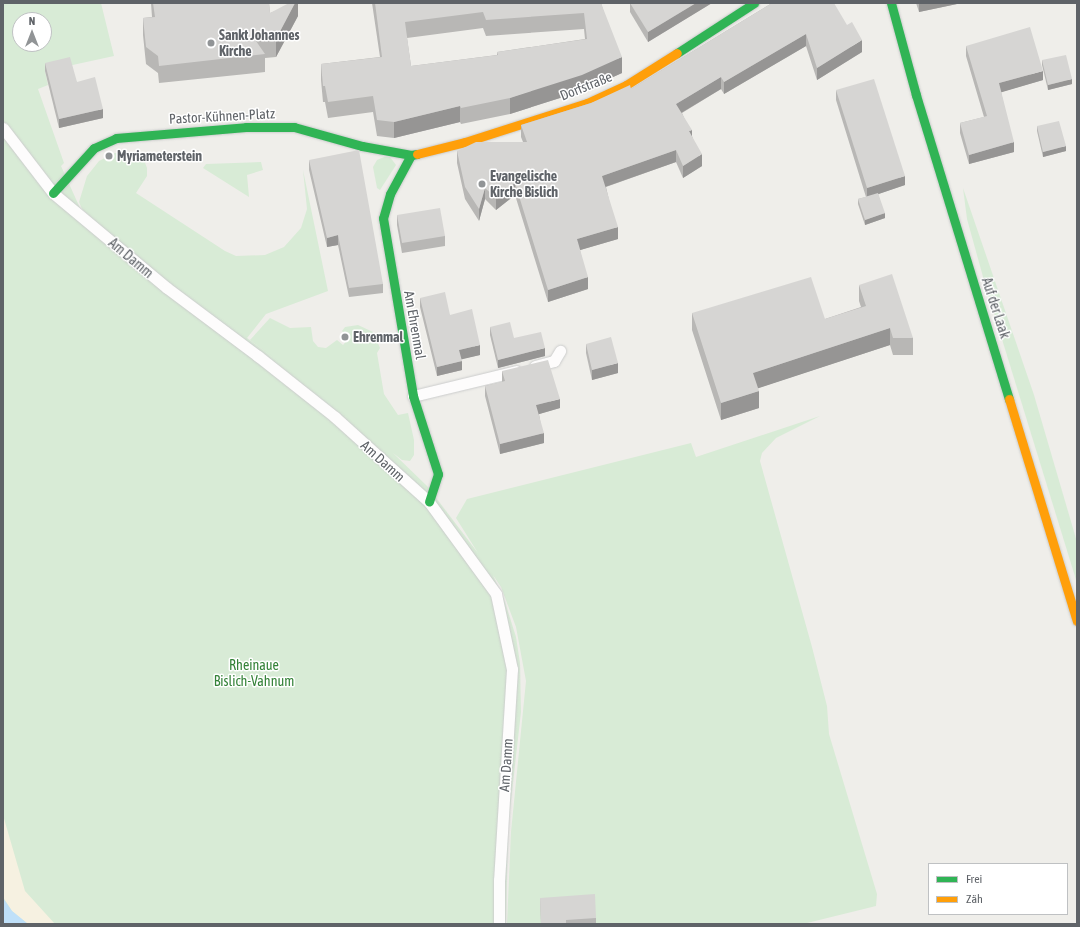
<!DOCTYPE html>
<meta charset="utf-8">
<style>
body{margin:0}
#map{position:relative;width:1080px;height:927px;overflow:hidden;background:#efeeea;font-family:"Asap Condensed",sans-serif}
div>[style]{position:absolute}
.green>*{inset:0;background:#d8ebd6}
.sand>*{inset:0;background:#f6f1e1}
.water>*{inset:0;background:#bfe0f9}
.roads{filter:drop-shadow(0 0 1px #cbcccc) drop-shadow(0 0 1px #cbcccc)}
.lane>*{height:11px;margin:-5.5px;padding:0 5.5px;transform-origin:5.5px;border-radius:5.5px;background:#fdfcfc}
.fast>*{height:9px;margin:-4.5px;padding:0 4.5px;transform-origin:4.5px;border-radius:4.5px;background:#30b455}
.slow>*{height:9px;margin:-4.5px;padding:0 4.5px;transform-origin:4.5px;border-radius:4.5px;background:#ff9f0a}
.wall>*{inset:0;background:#b8b7b5}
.shaded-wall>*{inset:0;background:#969594}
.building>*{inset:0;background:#d6d5d3}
.dots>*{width:11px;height:11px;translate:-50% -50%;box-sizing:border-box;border:2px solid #fff;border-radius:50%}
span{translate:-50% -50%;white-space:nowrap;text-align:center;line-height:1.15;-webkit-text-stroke:3px #fff;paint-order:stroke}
.poi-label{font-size:14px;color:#5f6368;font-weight:700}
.left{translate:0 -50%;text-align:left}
.street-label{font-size:14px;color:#5f6368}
.park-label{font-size:14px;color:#348238}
.frame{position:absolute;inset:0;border:4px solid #5f6368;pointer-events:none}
.legend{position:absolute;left:928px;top:863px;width:140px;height:52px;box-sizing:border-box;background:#fff;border:1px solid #bfc1c3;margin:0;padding:5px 7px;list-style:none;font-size:12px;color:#5f6368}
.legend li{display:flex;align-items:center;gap:8px;height:20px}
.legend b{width:20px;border:1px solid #bfc1c3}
.north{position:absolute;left:12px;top:12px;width:40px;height:40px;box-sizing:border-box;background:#fff;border:1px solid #bfc1c3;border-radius:50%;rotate:0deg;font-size:11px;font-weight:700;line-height:16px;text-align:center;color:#5f6368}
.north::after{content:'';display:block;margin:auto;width:14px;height:18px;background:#919496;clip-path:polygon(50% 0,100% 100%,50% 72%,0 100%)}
</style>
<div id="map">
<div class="green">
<i style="clip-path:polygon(evenodd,3px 3px,101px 3px,114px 56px,45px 71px,48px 85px,38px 89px,64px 163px,61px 166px,80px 208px,101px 227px,82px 209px,79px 202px,87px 176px,99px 161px,115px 153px,130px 153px,144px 160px,147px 168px,147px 176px,136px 193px,225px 251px,236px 256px,265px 255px,284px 247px,301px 228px,307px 209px,303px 170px,328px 291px,266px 314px,247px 338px,284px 366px,250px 340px,270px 318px,290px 328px,311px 327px,313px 341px,318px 347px,326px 348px,337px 340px,343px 345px,349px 338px,342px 331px,345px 327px,358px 325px,373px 332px,380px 348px,377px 353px,384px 394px,398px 415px,408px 413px,414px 440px,414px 455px,410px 461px,402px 460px,393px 453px,427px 486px,478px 553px,456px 518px,467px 499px,691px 443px,696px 457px,820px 416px,776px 438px,762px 453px,760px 461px,812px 647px,827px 706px,829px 734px,877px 894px,876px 906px,803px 924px,507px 924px,511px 832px,526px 681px,516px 627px,501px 587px,493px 575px,505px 602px,516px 637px,520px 663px,521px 712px,508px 827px,506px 924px,3px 924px,3px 3px,20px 20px,44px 20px,44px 44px,20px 44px,20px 20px)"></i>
<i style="clip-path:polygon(384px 157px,390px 157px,396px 165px,380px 190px,377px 188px,373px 167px,377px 160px)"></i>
<i style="clip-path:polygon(261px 162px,263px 170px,247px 175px,249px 197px,203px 168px,206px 164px)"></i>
<i style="clip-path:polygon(963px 188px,1034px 395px,1077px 542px,1077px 583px,985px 284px,967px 219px)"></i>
</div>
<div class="sand">
<i style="clip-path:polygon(3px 815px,25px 891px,55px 924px,28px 924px,12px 911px,3px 897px)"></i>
</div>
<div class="water">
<i style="clip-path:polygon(3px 898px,12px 911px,28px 924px,3px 924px)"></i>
</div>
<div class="roads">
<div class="lane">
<i style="left:3px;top:128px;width:82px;rotate:52.4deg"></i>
<i style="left:53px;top:193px;width:148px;rotate:39.8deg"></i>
<i style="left:167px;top:288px;width:114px;rotate:36.8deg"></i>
<i style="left:258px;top:356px;width:98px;rotate:38.4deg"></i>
<i style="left:335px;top:417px;width:127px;rotate:42.1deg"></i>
<i style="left:429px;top:502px;width:114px;rotate:53.9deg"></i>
<i style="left:496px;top:594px;width:77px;rotate:78deg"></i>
<i style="left:512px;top:669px;width:211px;rotate:93.5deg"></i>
<i style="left:499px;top:880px;width:44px;rotate:90deg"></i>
<i style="left:535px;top:366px;width:20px;rotate:-15deg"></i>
<i style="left:554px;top:361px;width:12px;rotate:-59deg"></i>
<i style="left:413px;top:396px;width:106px;rotate:-13.6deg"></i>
</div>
<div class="fast">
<i style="left:891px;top:3px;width:95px;rotate:74.8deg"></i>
<i style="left:916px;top:95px;width:318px;rotate:73deg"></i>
<i style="left:677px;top:53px;width:92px;rotate:-33deg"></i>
<i style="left:411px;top:155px;width:44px;rotate:118.3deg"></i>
<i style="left:390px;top:194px;width:25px;rotate:106deg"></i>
<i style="left:383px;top:218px;width:181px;rotate:80.4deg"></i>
<i style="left:413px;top:396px;width:82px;rotate:72.2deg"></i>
<i style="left:438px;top:474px;width:29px;rotate:108deg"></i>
<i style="left:53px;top:193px;width:61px;rotate:-47.7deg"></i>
<i style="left:94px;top:148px;width:24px;rotate:-24deg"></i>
<i style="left:116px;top:138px;width:130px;rotate:-4.8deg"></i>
<i style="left:246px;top:127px;width:48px"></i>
<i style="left:294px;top:127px;width:71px;rotate:15.6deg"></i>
<i style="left:362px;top:146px;width:50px;rotate:10.4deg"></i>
<i style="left:411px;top:155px;width:6px;rotate:-9deg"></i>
</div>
<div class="slow">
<i style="left:417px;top:154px;width:49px;rotate:-14deg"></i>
<i style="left:465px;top:142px;width:128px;rotate:-17.7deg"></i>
<i style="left:587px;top:103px;width:43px;rotate:-24.8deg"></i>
<i style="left:626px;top:85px;width:60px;rotate:-32.1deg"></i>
<i style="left:1009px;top:399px;width:232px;rotate:73deg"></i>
</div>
</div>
<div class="wall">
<i style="clip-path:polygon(151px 3px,269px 3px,270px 13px,298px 3px,298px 16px,276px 57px,265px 58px,265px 72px,159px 83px,158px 73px,146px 64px,143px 35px,143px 18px,152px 17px)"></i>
<i style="clip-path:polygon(evenodd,372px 3px,601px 3px,622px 73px,582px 91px,510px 114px,461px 124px,460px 122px,394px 138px,377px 136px,373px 112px,328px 118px,325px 102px,323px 102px,321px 80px,321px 64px,380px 57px,372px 3px,483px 28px,486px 36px,584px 29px,585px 39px,497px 52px,497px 55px,411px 66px,407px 38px,483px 28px)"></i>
<i style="clip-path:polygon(630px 3px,712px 3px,648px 42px,630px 12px)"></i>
<i style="clip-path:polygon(772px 3px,862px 52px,817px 80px,806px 46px,724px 94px,721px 89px,682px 113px,692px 136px,702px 166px,683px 178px,676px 162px,606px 187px,618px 239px,580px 250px,588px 289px,548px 302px,515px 195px,496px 210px,485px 199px,479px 221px,465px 199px,457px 163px,457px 151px,523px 142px,521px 137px,521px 125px,591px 103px,631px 89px)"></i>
<i style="clip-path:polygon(916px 3px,957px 3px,957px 4px,919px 12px)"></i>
<i style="clip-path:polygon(966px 46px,1043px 80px,1001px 92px,1014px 152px,969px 164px,960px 133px,960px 123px,984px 117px,966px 56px)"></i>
<i style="clip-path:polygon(1042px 60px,1072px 84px,1048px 90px,1042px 65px)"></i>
<i style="clip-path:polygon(45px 63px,77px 82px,103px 118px,59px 128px,45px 71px)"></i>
<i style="clip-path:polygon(836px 90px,905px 185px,878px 194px,885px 218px,865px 225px,858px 204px,858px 199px,866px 197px,836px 100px)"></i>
<i style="clip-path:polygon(1037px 126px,1066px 151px,1043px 157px,1037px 131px)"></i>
<i style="clip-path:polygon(309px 160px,383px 284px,383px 293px,349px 297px,338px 245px,327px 247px,309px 170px)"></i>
<i style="clip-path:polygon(397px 215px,445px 236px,445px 246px,402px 253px,397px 225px)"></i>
<i style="clip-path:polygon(859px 285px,913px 338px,913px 355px,893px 355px,890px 345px,758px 388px,759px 408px,721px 420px,692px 330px,692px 313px,825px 319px,861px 307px,859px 301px)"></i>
<i style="clip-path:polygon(420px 298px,450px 315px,480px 355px,461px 359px,462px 370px,437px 376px,420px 307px)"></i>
<i style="clip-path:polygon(490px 327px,514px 338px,545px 356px,498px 368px,490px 335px)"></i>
<i style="clip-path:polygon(586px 344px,618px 373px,592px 380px,586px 353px)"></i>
<i style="clip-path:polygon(502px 371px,560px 408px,539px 414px,544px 443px,500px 454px,485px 396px,485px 386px,502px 382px)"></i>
<i style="clip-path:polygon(540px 898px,596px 918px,596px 924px,541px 924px)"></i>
</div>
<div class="shaded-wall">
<i style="clip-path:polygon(295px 3px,298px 3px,298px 16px,276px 57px,276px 39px)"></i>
<i style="clip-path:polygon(696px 3px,712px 3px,648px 42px,648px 32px)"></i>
<i style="clip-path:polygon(919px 3px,957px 3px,957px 4px,919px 12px)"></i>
<i style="clip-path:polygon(806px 34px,806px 46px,724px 94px,724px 82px)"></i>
<i style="clip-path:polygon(862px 40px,862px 52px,817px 80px,817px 68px)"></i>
<i style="clip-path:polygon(622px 57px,622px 73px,582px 91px,510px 114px,510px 98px)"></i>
<i style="clip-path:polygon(1043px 71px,1043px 80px,999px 93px,999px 83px)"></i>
<i style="clip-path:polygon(721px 77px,721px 89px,676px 116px,676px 104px)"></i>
<i style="clip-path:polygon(1072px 79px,1072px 84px,1048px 90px,1048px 85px)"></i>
<i style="clip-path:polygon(460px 106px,460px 122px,394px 138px,394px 122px)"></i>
<i style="clip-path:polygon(103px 109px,103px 118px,59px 128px,59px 119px)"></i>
<i style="clip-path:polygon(692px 130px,692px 142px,689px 131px)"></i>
<i style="clip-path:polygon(1014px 142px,1014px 152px,969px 164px,969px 155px)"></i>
<i style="clip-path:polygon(1066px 146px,1066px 151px,1043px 157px,1043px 152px)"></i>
<i style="clip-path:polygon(676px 150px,676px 162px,602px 188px,602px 176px)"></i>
<i style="clip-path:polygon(702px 154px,702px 166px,683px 178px,683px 166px)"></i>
<i style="clip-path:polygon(905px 176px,905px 185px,867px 198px,867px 188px)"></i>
<i style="clip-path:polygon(515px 183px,515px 195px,496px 210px,496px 198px)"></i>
<i style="clip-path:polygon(485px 188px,485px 199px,479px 221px,479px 209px)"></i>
<i style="clip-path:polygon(885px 213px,885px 218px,865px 225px,865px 220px)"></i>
<i style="clip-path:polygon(618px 227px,618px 239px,577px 251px,577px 239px)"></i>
<i style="clip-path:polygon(338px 235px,338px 245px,327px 247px,327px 238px)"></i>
<i style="clip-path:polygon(588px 277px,588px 289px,548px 302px,548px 290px)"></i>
<i style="clip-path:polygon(890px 328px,890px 345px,753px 390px,753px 373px)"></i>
<i style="clip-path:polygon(480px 345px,480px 355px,459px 360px,459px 350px)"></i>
<i style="clip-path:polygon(545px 348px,545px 356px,498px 368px,498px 360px)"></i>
<i style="clip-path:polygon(462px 361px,462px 370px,437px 376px,437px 367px)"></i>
<i style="clip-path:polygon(618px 363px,618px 373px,592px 380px,592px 370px)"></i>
<i style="clip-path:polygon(759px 391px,759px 408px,721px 420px,721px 403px)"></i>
<i style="clip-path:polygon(560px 399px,560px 408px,536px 415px,536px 405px)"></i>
<i style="clip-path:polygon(544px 433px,544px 443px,500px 454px,500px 444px)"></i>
</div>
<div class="building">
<i style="clip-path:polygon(153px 3px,269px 3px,270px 13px,289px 3px,295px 3px,276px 39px,256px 41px,265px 54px,159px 66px,158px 56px,146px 47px,143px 18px,155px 17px)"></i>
<i style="clip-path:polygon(evenodd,375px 3px,601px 3px,622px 57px,582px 75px,510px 98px,461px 108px,460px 106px,394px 122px,377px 120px,373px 96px,328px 102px,325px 86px,323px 86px,321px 64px,382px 57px,375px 3px,483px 12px,486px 20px,584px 13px,587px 39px,497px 52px,498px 55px,411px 66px,405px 22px,483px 12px)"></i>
<i style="clip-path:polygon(630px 3px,696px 3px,648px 32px)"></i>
<i style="clip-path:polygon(772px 3px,834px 3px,847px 25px,852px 22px,862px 40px,817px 68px,806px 34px,724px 82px,721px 77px,676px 104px,692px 130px,689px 131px,702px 154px,683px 166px,676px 150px,602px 176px,618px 227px,577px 239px,588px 277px,548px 290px,515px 183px,496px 198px,485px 188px,479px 209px,465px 187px,457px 151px,476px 142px,527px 142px,521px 125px,591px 103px,630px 85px,631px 89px)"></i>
<i style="clip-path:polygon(1030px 27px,1043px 71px,999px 83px,1014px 142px,969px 155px,960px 123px,987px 116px,966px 46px)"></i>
<i style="clip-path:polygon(1066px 55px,1072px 79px,1048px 85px,1042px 60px)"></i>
<i style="clip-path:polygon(70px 57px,77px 82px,95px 77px,103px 109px,59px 119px,45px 63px)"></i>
<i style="clip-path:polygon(874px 79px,905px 176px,867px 188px,836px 90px)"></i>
<i style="clip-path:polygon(1059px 121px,1066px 146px,1043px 152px,1037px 126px)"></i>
<i style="clip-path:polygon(359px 150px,383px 284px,349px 288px,338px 235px,327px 238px,309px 160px)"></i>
<i style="clip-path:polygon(878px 193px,885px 213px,865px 220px,858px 199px)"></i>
<i style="clip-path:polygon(440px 208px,445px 236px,402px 243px,397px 215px)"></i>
<i style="clip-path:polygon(892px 274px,913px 338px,893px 338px,890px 328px,753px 373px,759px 391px,721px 403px,692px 313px,811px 277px,825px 319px,866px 306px,859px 285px)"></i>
<i style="clip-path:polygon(445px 292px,450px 315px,472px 309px,480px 345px,459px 350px,462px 361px,437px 367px,420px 298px)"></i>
<i style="clip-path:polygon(510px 322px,514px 338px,541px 332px,545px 348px,498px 360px,490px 327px)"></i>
<i style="clip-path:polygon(611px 337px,618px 363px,592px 370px,586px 344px)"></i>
<i style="clip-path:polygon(548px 360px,560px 399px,536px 405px,544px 433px,500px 444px,485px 386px,505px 381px,502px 371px)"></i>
<i style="clip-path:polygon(595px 894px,596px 918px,566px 920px,566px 924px,541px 924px,540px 898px)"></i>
</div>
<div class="dots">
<i style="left:211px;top:43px;background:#919496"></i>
<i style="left:109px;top:156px;background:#919496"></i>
<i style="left:482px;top:184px;background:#919496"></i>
<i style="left:345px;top:337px;background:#919496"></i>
</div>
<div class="poi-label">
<span class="left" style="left:219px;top:43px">Sankt Johannes<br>Kirche</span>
<span class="left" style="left:117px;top:156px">Myriameterstein</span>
<span class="left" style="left:490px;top:184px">Evangelische<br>Kirche Bislich</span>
<span class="left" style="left:353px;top:337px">Ehrenmal</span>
</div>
<div class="street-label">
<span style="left:586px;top:86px;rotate:-22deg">Dorfstraße</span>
<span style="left:222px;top:116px;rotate:-3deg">Pastor-Kühnen-Platz</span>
<span style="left:131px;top:258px;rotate:40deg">Am Damm</span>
<span style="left:996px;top:308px;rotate:72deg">Auf der Laak</span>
<span style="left:415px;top:325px;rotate:80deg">Am Ehrenmal</span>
<span style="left:383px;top:461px;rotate:42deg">Am Damm</span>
<span style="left:506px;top:765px;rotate:-86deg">Am Damm</span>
</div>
<div class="park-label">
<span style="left:254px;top:673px">Rheinaue<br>Bislich-Vahnum</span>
</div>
<div class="frame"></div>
<ul class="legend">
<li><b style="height:5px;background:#30b455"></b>Frei</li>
<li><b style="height:5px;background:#ff9f0a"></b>Zäh</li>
</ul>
<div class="north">N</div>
</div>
